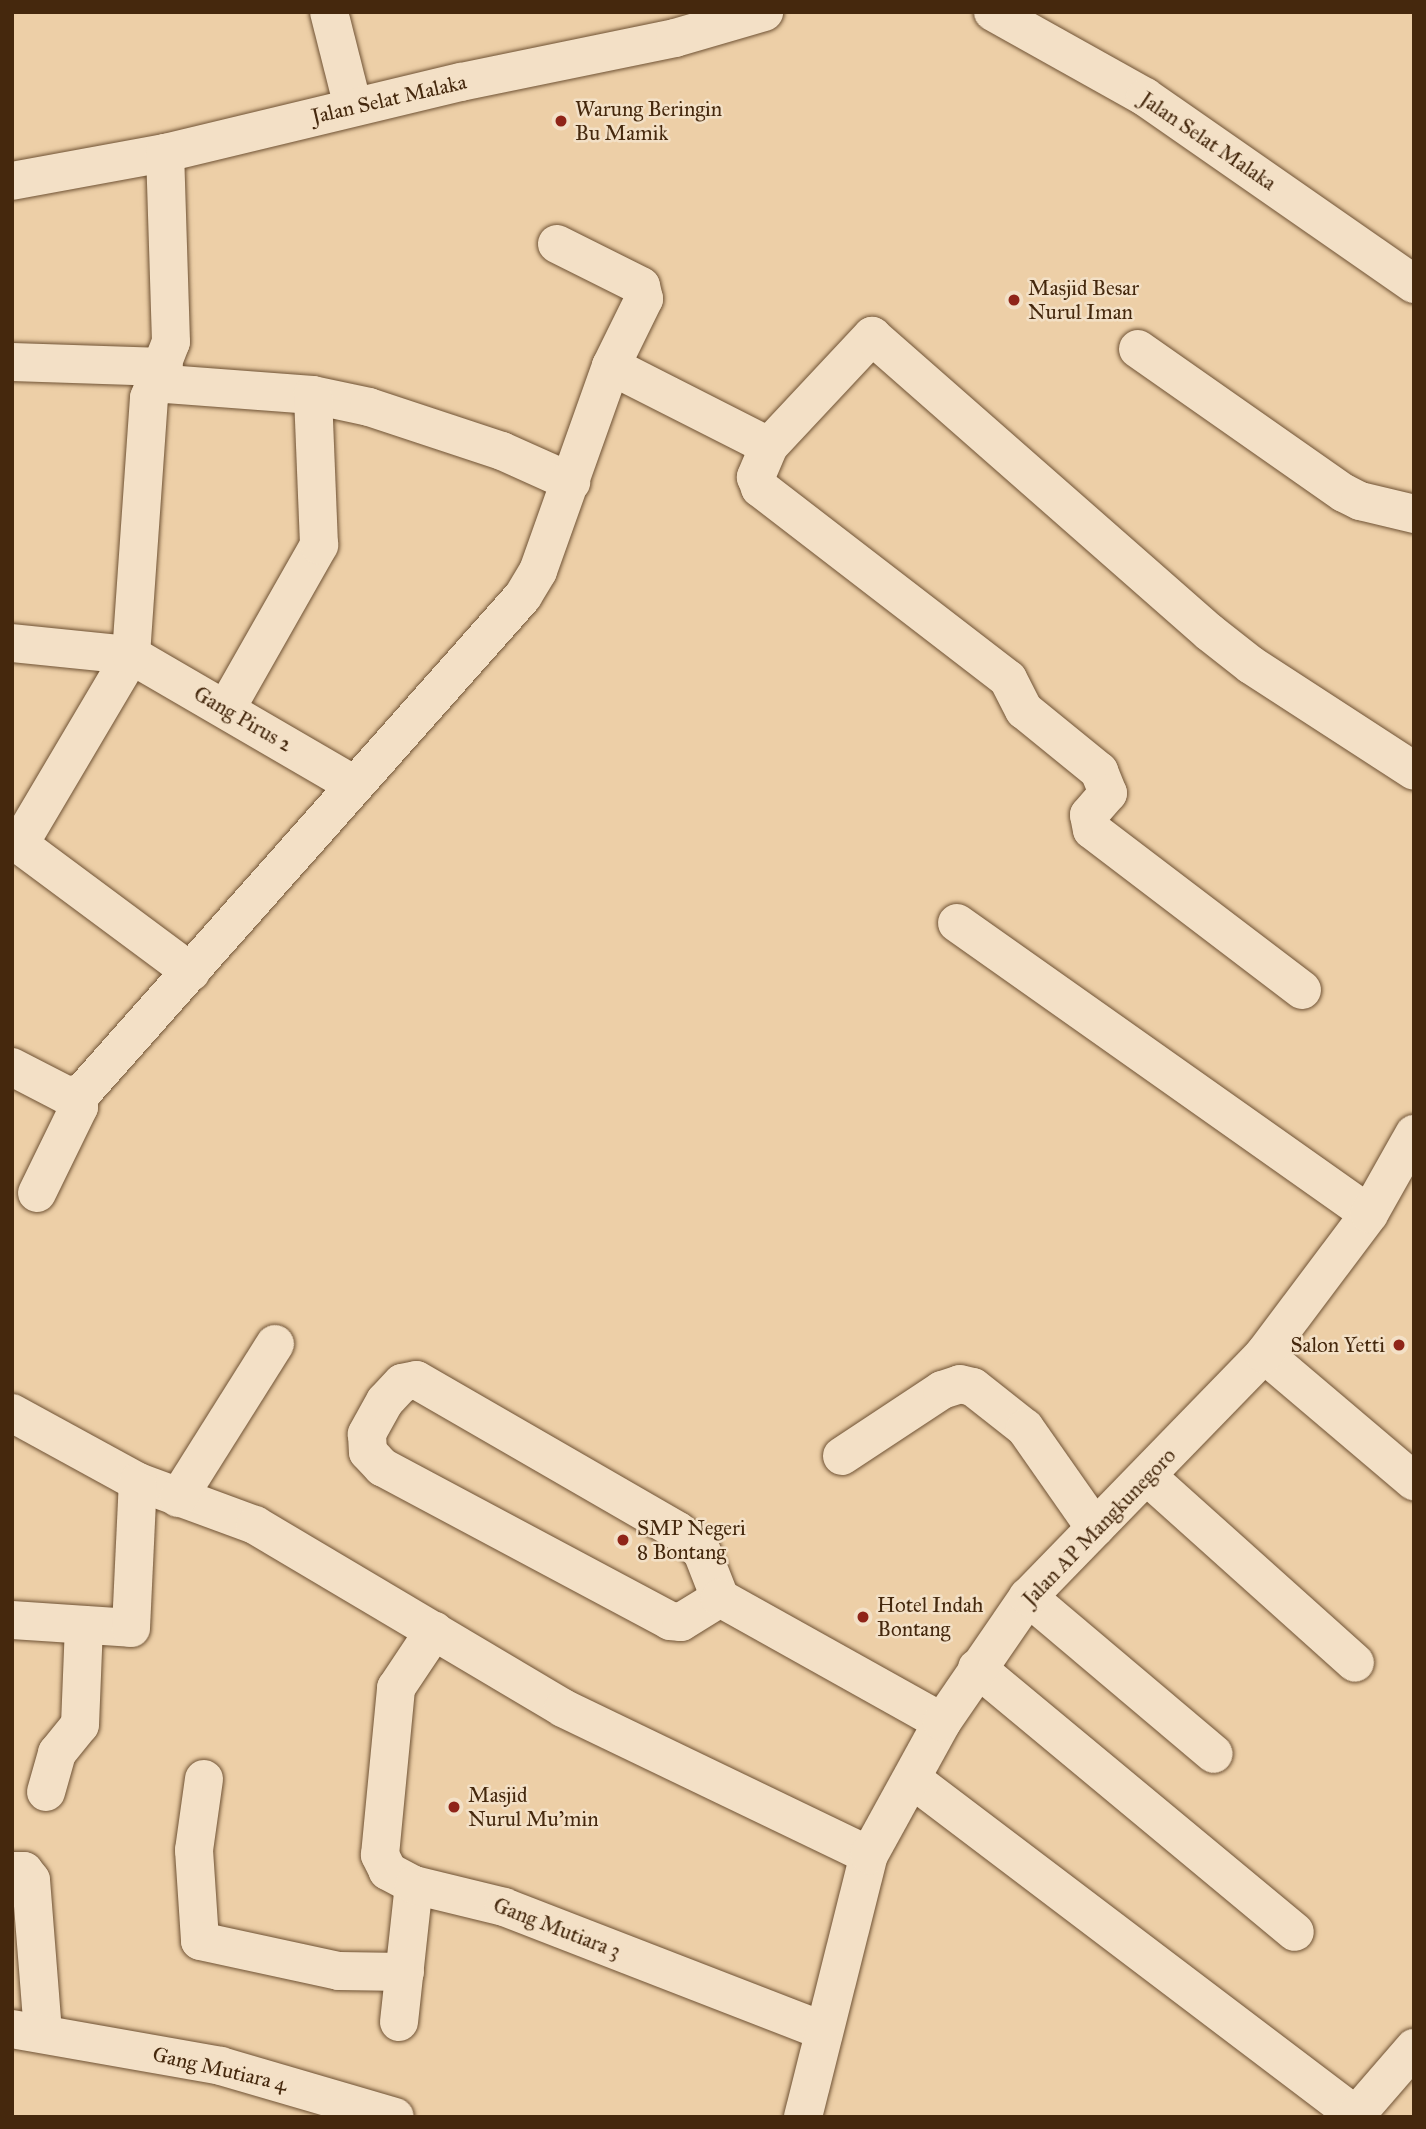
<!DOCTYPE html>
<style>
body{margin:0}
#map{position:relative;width:1426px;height:2129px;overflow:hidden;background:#edcfa7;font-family:"IM FELL Great Primer",serif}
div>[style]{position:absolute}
.roads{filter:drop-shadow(0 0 2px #6f5234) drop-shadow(0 0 2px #6f5234)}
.minor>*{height:38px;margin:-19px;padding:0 19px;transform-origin:19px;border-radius:19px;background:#f3e0c6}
.dots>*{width:19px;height:19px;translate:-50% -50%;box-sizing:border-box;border:4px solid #f3e0c6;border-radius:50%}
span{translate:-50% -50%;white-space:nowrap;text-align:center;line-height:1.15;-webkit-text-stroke:5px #f3e0c6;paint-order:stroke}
.street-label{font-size:21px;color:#45280d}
.poi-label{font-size:21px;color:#45280d}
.left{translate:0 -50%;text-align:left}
.right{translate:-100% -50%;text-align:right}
.frame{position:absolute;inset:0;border:14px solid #45280d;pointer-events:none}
</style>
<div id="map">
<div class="roads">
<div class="minor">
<i style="left:329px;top:12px;width:98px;rotate:75.8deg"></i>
<i style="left:993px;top:12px;width:174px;rotate:29.2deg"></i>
<i style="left:1145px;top:97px;width:328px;rotate:34.8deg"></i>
<i style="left:12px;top:181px;width:156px;rotate:-10.4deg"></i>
<i style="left:165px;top:153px;width:304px;rotate:-13.5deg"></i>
<i style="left:461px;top:82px;width:218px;rotate:-11.6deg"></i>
<i style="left:675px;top:38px;width:93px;rotate:-16.3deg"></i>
<i style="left:1138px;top:349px;width:251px;rotate:35deg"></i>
<i style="left:1344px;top:493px;width:18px;rotate:27deg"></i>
<i style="left:1360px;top:501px;width:56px;rotate:13.5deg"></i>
<i style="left:12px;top:362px;width:152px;rotate:1.9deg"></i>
<i style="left:611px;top:366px;width:177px;rotate:26.9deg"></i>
<i style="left:769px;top:446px;width:151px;rotate:-46.9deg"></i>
<i style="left:872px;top:336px;width:449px;rotate:41.3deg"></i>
<i style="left:1209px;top:632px;width:53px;rotate:38.2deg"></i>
<i style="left:1251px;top:665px;width:194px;rotate:33deg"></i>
<i style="left:153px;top:383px;width:160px;rotate:4.3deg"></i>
<i style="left:313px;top:395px;width:57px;rotate:12.1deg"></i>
<i style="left:369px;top:407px;width:140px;rotate:18.3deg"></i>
<i style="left:502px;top:451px;width:76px;rotate:24.2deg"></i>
<i style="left:769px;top:446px;width:34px;rotate:113deg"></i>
<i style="left:756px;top:477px;width:12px;rotate:70deg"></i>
<i style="left:760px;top:488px;width:313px;rotate:37.6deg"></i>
<i style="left:1008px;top:679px;width:35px;rotate:63deg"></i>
<i style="left:1024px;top:710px;width:97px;rotate:39.1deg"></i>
<i style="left:1099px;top:771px;width:24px;rotate:68deg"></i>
<i style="left:1108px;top:793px;width:29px;rotate:131deg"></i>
<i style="left:1089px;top:815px;width:15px;rotate:79deg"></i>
<i style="left:1092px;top:830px;width:264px;rotate:37.3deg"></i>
<i style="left:12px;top:643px;width:120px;rotate:5.8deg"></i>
<i style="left:131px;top:655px;width:258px;rotate:30.2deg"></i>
<i style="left:226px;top:709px;width:189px;rotate:-60.4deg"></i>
<i style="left:319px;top:545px;width:150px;rotate:-92.3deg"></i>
<i style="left:12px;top:839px;width:223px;rotate:36.6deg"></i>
<i style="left:20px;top:843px;width:218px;rotate:-59.4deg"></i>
<i style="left:131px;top:655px;width:258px;rotate:-86deg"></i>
<i style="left:149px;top:398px;width:60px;rotate:-68.6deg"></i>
<i style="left:171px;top:342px;width:189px;rotate:-91.8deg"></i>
<i style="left:957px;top:923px;width:504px;rotate:35.23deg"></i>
<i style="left:12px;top:1067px;width:63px;rotate:27.4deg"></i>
<i style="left:68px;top:1096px;width:16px;rotate:-15deg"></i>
<i style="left:83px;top:1092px;width:663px;rotate:-48.42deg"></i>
<i style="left:523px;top:596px;width:29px;rotate:-59deg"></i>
<i style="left:538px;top:571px;width:218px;rotate:-70.4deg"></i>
<i style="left:611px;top:366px;width:75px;rotate:-63.8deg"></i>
<i style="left:644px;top:299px;width:13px;rotate:-103deg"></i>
<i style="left:641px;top:286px;width:94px;rotate:-153.4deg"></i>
<i style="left:37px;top:1193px;width:96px;rotate:-64deg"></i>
<i style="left:79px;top:1107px;width:11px;rotate:-90deg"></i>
<i style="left:1264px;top:1354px;width:197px;rotate:40.3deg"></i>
<i style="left:12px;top:1413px;width:144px;rotate:28.7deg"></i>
<i style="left:138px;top:1482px;width:125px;rotate:20.2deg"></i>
<i style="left:255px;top:1525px;width:358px;rotate:30.7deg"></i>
<i style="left:563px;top:1708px;width:339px;rotate:25.7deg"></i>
<i style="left:842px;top:1456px;width:120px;rotate:-33.4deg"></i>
<i style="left:942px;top:1390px;width:19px;rotate:-18deg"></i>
<i style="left:960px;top:1384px;width:13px;rotate:13deg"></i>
<i style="left:973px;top:1387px;width:66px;rotate:38.3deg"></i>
<i style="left:1025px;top:1428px;width:122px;rotate:55deg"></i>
<i style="left:1148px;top:1477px;width:278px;rotate:41.9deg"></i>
<i style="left:178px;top:1498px;width:182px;rotate:-57.8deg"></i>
<i style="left:1028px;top:1597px;width:243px;rotate:40.2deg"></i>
<i style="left:720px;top:1598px;width:49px;rotate:-111.4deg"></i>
<i style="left:702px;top:1552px;width:32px;rotate:-139deg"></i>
<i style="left:678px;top:1531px;width:302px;rotate:-150deg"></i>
<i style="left:416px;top:1380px;width:14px;rotate:168deg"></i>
<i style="left:402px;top:1383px;width:25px;rotate:133deg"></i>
<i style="left:385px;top:1401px;width:38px;rotate:119deg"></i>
<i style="left:367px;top:1434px;width:18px;rotate:87deg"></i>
<i style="left:368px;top:1452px;width:21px;rotate:47deg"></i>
<i style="left:382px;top:1467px;width:327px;rotate:28.1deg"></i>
<i style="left:670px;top:1621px;width:11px;rotate:5deg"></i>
<i style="left:681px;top:1622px;width:46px;rotate:-31.6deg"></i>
<i style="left:720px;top:1598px;width:254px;rotate:29.2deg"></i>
<i style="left:12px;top:1620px;width:119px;rotate:3.8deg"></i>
<i style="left:131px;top:1628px;width:146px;rotate:-87.3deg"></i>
<i style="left:977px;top:1668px;width:413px;rotate:39.7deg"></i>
<i style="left:204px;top:1779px;width:72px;rotate:98deg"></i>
<i style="left:194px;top:1850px;width:91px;rotate:86.2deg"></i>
<i style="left:200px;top:1941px;width:142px;rotate:12.2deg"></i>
<i style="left:339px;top:1971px;width:66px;rotate:0.9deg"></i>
<i style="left:912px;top:1779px;width:560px;rotate:37.16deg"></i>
<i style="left:46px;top:1792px;width:41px;rotate:-74.2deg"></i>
<i style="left:57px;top:1753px;width:36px;rotate:-51deg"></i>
<i style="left:80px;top:1725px;width:100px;rotate:-87.7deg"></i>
<i style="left:12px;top:1871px;width:12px"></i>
<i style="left:24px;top:1871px;width:11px;rotate:52deg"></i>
<i style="left:31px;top:1880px;width:154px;rotate:85.5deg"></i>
<i style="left:414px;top:1885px;width:30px;rotate:-152deg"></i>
<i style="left:388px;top:1871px;width:18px;rotate:-117deg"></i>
<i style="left:380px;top:1855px;width:168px;rotate:-84.5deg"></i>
<i style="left:396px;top:1688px;width:69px;rotate:-56.3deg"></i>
<i style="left:399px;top:2022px;width:138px;rotate:-83.8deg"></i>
<i style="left:414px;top:1885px;width:93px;rotate:13.7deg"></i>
<i style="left:504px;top:1907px;width:342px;rotate:21.2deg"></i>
<i style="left:12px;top:2029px;width:212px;rotate:10deg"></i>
<i style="left:221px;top:2066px;width:181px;rotate:16.3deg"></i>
<i style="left:1356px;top:2115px;width:89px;rotate:-49.1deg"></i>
<i style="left:803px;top:2117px;width:270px;rotate:-75.9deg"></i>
<i style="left:869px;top:1855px;width:152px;rotate:-61.2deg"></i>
<i style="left:942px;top:1722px;width:152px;rotate:-55.5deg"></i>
<i style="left:1028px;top:1597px;width:339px;rotate:-45.8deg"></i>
<i style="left:1264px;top:1354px;width:175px;rotate:-53.1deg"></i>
<i style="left:1369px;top:1214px;width:92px;rotate:-60.6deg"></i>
</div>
</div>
<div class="dots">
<i style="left:561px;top:121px;background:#8f2418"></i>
<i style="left:1014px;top:300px;background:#8f2418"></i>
<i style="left:1399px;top:1345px;background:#8f2418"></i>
<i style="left:623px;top:1540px;background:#8f2418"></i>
<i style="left:863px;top:1617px;background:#8f2418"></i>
<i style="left:454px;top:1807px;background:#8f2418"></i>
</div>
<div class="street-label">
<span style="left:389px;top:99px;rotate:-13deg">Jalan Selat Malaka</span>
<span style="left:1208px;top:141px;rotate:34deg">Jalan Selat Malaka</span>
<span style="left:243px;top:719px;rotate:30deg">Gang Pirus 2</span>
<span style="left:1099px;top:1527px;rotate:-46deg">Jalan AP Mangkunegoro</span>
<span style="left:557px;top:1928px;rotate:21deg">Gang Mutiara 3</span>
<span style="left:220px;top:2069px;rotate:13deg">Gang Mutiara 4</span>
</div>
<div class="poi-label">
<span class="left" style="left:575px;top:121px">Warung Beringin<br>Bu Mamik</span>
<span class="left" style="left:1028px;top:300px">Masjid Besar<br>Nurul Iman</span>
<span class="right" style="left:1385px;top:1345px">Salon Yetti</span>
<span class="left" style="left:637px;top:1540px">SMP Negeri<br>8 Bontang</span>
<span class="left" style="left:877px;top:1617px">Hotel Indah<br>Bontang</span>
<span class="left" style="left:468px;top:1807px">Masjid<br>Nurul Mu'min</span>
</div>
<div class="frame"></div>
</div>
